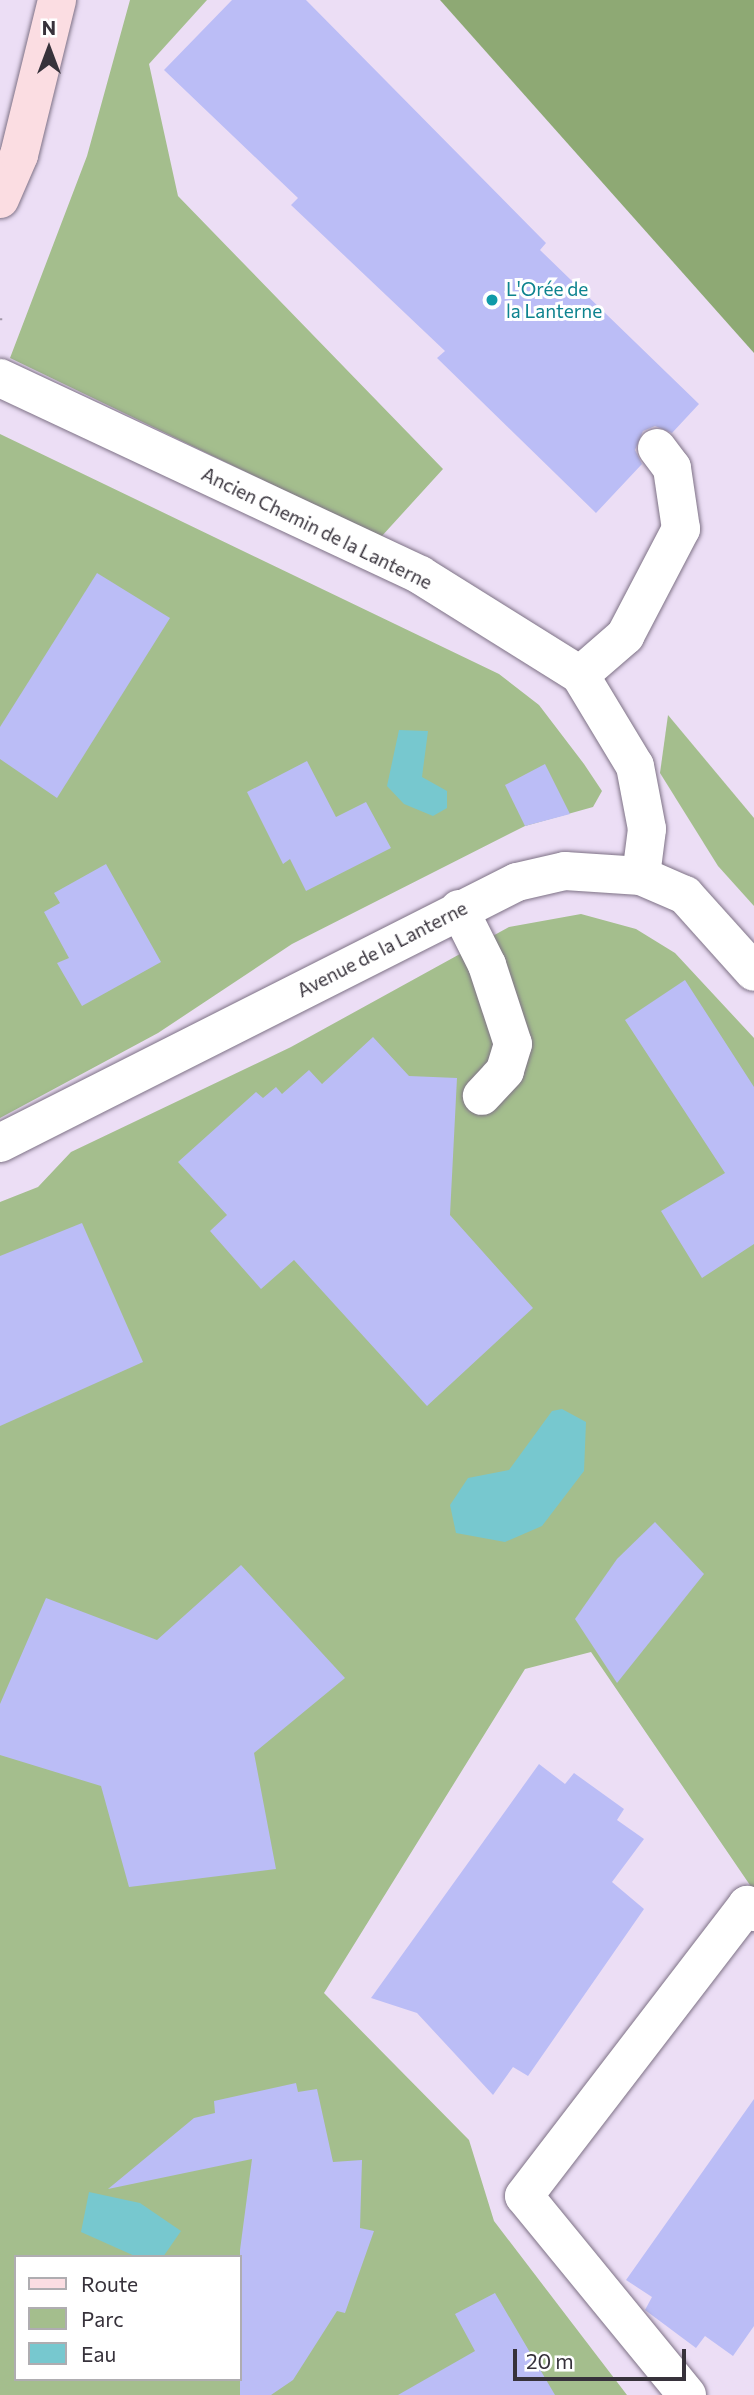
<!DOCTYPE html>
<meta charset="utf-8">
<style>
body{margin:0}
#map{position:relative;width:754px;height:2395px;overflow:hidden;background:#ecdef5;font-family:Commissioner,sans-serif}
div>[style]{position:absolute}
.green>*{inset:0;background:#a4be8d}
.forest>*{inset:0;background:#8ea974}
.water>*{inset:0;background:#77c8cf}
.building>*{inset:0;background:#bbbdf6}
.path>*{height:4.5px;margin-top:-2.25px;transform-origin:0;background:repeating-linear-gradient(90deg,#a399aa 0 3.5px,transparent 0 8.5px)}
.roads{filter:drop-shadow(0 0 2px #7e7286) drop-shadow(0 0 2px #7e7286)}
.minor>*{height:38px;margin:-19px;padding:0 19px;transform-origin:19px;border-radius:19px;background:#fff}
.major>*{height:38px;margin:-19px;padding:0 19px;transform-origin:19px;border-radius:19px;background:#fbdde2}
.dots>*{width:19px;height:19px;translate:-50% -50%;box-sizing:border-box;border:4px solid #fff;border-radius:50%}
span{translate:-50% -50%;white-space:nowrap;text-align:center;line-height:1.15;-webkit-text-stroke:6px #fff;paint-order:stroke}
.culture-label{font-size:19px;color:#0d838f}
.left{translate:0 -50%;text-align:left}
.street-label{font-size:19px;color:#37323b}
.legend{position:absolute;left:14px;top:2255px;width:228px;height:126px;box-sizing:border-box;background:#fff;border:2px solid #afadb1;margin:0;padding:9px 12px;list-style:none;font-size:21px;color:#37323b}
.legend li{display:flex;align-items:center;gap:14px;height:35px}
.legend b{width:35px;border:2px solid #afadb1}
.north{position:absolute;left:14px;top:14px;width:70px;height:70px;-webkit-text-stroke:5px #fff;paint-order:stroke;rotate:0deg;font-size:19px;font-weight:700;line-height:28px;text-align:center;color:#37323b}
.north::after{content:'';display:block;margin:auto;width:24px;height:32px;background:#37323b;clip-path:polygon(50% 0,100% 100%,50% 72%,0 100%)}
.scale{position:absolute;left:513px;top:2349px;width:173px;height:32px;box-sizing:border-box;border:4px solid #37323b;border-top:0;padding-left:9px;font-size:21px;line-height:24px;white-space:nowrap;color:#37323b;-webkit-text-stroke:5px #fff;paint-order:stroke}
</style>
<div id="map">
<div class="green">
<i style="clip-path:polygon(130px 0,207px 0,149px 64px,178px 196px,443px 469px,381px 537px,10px 358px,87px 156px)"></i>
<i style="clip-path:polygon(0 434px,499px 674px,539px 705px,584px 764px,602px 791px,593px 807px,525px 826px,292px 944px,158px 1033px,0 1118px)"></i>
<i style="clip-path:polygon(668px 715px,754px 818px,754px 906px,718px 866px,660px 773px)"></i>
<i style="clip-path:polygon(evenodd,581px 914px,636px 929px,675px 953px,754px 1038px,754px 1891px,591px 1652px,525px 1669px,324px 1993px,469px 2140px,494px 2221px,627px 2395px,0 2395px,0 1202px,38px 1187px,71px 1152px,291px 1047px,509px 927px,581px 914px,16px 2257px,240px 2257px,240px 2379px,16px 2379px,16px 2257px)"></i>
</div>
<div class="forest">
<i style="clip-path:polygon(440px 0,754px 0,754px 353px)"></i>
</div>
<div class="water">
<i style="clip-path:polygon(399px 730px,428px 731px,422px 777px,447px 791px,447px 808px,433px 816px,404px 804px,387px 786px)"></i>
<i style="clip-path:polygon(562px 1409px,586px 1422px,584px 1471px,542px 1526px,505px 1542px,456px 1533px,450px 1505px,468px 1478px,509px 1470px,552px 1411px)"></i>
<i style="clip-path:polygon(89px 2192px,140px 2203px,181px 2231px,163px 2257px,137px 2257px,81px 2232px)"></i>
</div>
<div class="building">
<i style="clip-path:polygon(232px 0,306px 0,546px 243px,540px 250px,699px 404px,672px 433px,655px 426px,643px 431px,635px 450px,642px 464px,596px 513px,437px 358px,445px 351px,291px 205px,298px 198px,164px 70px)"></i>
<i style="clip-path:polygon(97px 573px,170px 618px,57px 798px,0 759px,0 727px)"></i>
<i style="clip-path:polygon(307px 761px,336px 817px,366px 802px,391px 848px,306px 891px,290px 859px,283px 864px,247px 792px)"></i>
<i style="clip-path:polygon(545px 764px,570px 814px,525px 826px,505px 785px)"></i>
<i style="clip-path:polygon(106px 864px,161px 962px,82px 1006px,57px 963px,69px 958px,44px 912px,60px 903px,54px 893px)"></i>
<i style="clip-path:polygon(685px 980px,754px 1087px,754px 1244px,702px 1278px,661px 1211px,725px 1173px,625px 1020px)"></i>
<i style="clip-path:polygon(373px 1037px,409px 1076px,457px 1078px,450px 1215px,533px 1308px,427px 1406px,294px 1260px,261px 1289px,210px 1231px,227px 1215px,178px 1162px,256px 1092px,263px 1098px,276px 1087px,282px 1094px,309px 1070px,322px 1084px)"></i>
<i style="clip-path:polygon(82px 1223px,143px 1362px,0 1426px,0 1256px)"></i>
<i style="clip-path:polygon(655px 1522px,704px 1574px,617px 1683px,575px 1619px,617px 1559px)"></i>
<i style="clip-path:polygon(241px 1565px,345px 1678px,254px 1753px,276px 1869px,129px 1887px,101px 1786px,0 1755px,0 1704px,46px 1598px,157px 1640px)"></i>
<i style="clip-path:polygon(539px 1764px,565px 1784px,574px 1773px,624px 1809px,617px 1820px,644px 1839px,612px 1882px,644px 1909px,528px 2076px,513px 2067px,493px 2095px,417px 2013px,371px 1998px)"></i>
<i style="clip-path:polygon(296px 2083px,298px 2092px,317px 2089px,333px 2162px,362px 2160px,360px 2228px,374px 2231px,345px 2313px,337px 2311px,293px 2380px,271px 2395px,240px 2395px,240px 2250px,252px 2159px,108px 2189px,194px 2118px,215px 2113px,214px 2101px)"></i>
<i style="clip-path:polygon(754px 2099px,754px 2326px,733px 2356px,705px 2336px,696px 2348px,645px 2310px,652px 2297px,626px 2280px)"></i>
<i style="clip-path:polygon(495px 2293px,555px 2395px,398px 2395px,475px 2351px,455px 2314px)"></i>
</div>
<div class="path">
<i style="left:0;top:318px;width:2px;rotate:90deg"></i>
</div>
<div class="roads">
<div class="minor">
<i style="left:0;top:378px;width:464px;rotate:25.1deg"></i>
<i style="left:420px;top:575px;width:189px;rotate:32deg"></i>
<i style="left:580px;top:675px;width:106px;rotate:58.9deg"></i>
<i style="left:635px;top:766px;width:64px;rotate:79.2deg"></i>
<i style="left:647px;top:829px;width:47px;rotate:97.3deg"></i>
<i style="left:580px;top:675px;width:60px;rotate:-40.9deg"></i>
<i style="left:625px;top:636px;width:121px;rotate:-62.4deg"></i>
<i style="left:681px;top:529px;width:62px;rotate:-98.4deg"></i>
<i style="left:672px;top:468px;width:25px;rotate:-127deg"></i>
<i style="left:459px;top:909px;width:63px;rotate:63.4deg"></i>
<i style="left:487px;top:965px;width:83px;rotate:71.8deg"></i>
<i style="left:513px;top:1044px;width:28px;rotate:107deg"></i>
<i style="left:505px;top:1071px;width:34px;rotate:133deg"></i>
<i style="left:0;top:1143px;width:579px;rotate:-26.79deg"></i>
<i style="left:517px;top:882px;width:49px;rotate:-12.9deg"></i>
<i style="left:565px;top:871px;width:76px;rotate:3.8deg"></i>
<i style="left:641px;top:876px;width:48px;rotate:23.4deg"></i>
<i style="left:685px;top:895px;width:103px;rotate:48.1deg"></i>
<i style="left:687px;top:2395px;width:257px;rotate:-129.3deg"></i>
<i style="left:524px;top:2196px;width:367px;rotate:-52.5deg"></i>
<i style="left:747px;top:1905px;width:10px;rotate:45deg"></i>
</div>
<div class="major">
<i style="left:0;top:199px;width:48px;rotate:-66.6deg"></i>
<i style="left:19px;top:155px;width:160px;rotate:-76.2deg"></i>
</div>
</div>
<div class="dots">
<i style="left:492px;top:300px;background:#0f9aa8"></i>
</div>
<div class="culture-label">
<span class="left" style="left:506px;top:300px">L'Orée de<br>la Lanterne</span>
</div>
<div class="street-label">
<span style="left:317px;top:528px;rotate:26deg">Ancien Chemin de la Lanterne</span>
<span style="left:382px;top:949px;rotate:-27deg">Avenue de la Lanterne</span>
</div>
<ul class="legend">
<li><b style="height:9px;background:#fbdde2"></b>Route</li>
<li><b style="height:19px;background:#a4be8d"></b>Parc</li>
<li><b style="height:19px;background:#77c8cf"></b>Eau</li>
</ul>
<div class="north">N</div>
<div class="scale">20 m</div>
</div>
